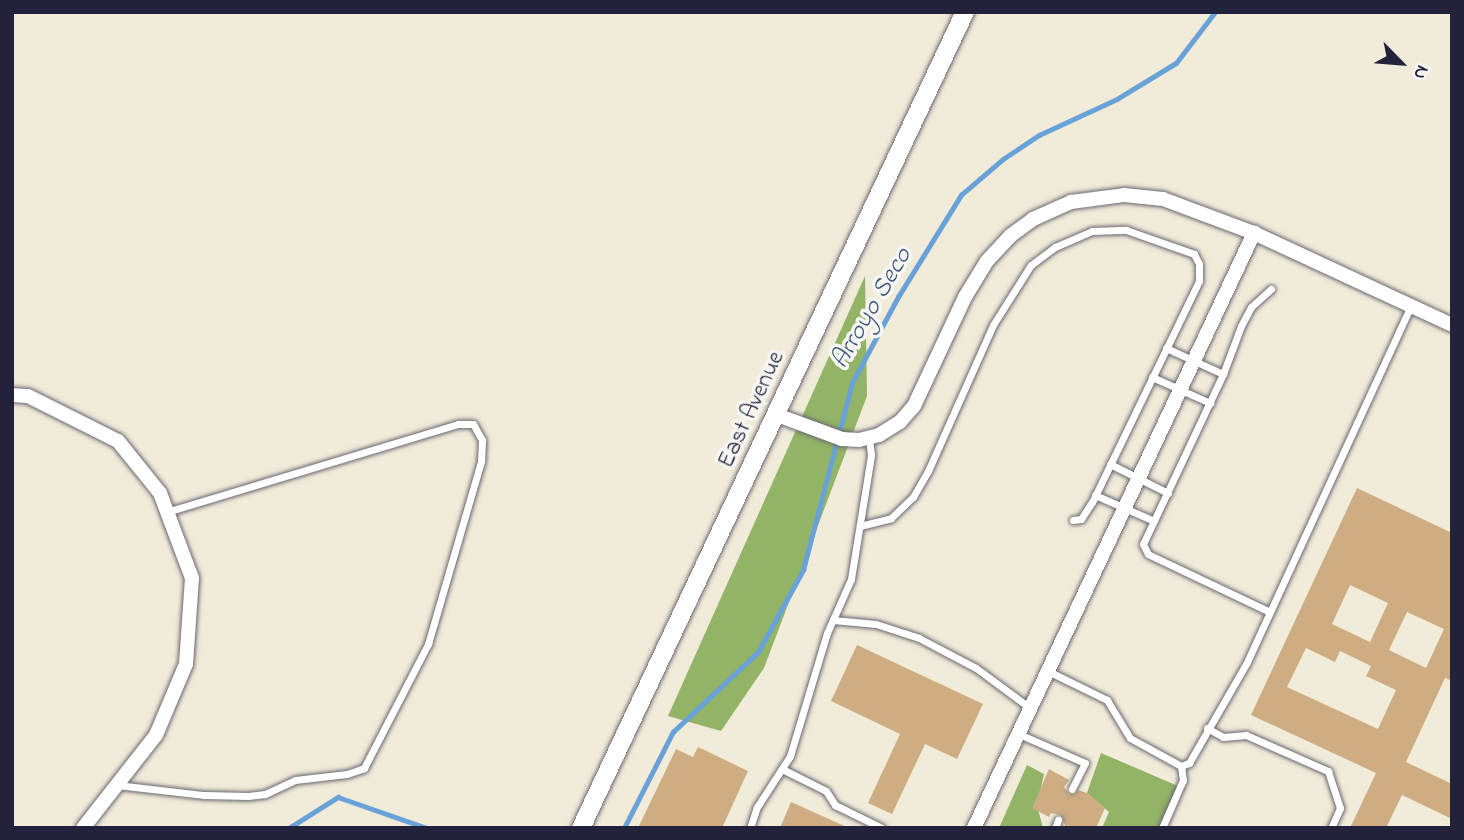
<!DOCTYPE html>
<style>
body{margin:0}
#map{position:relative;width:1464px;height:840px;overflow:hidden;background:#f1ebd9;font-family:"Indie Flower",sans-serif}
div>[style]{position:absolute}
.forest>*{inset:0;background:#93b367}
.stream>*{height:4.5px;margin:-2.25px;padding:0 2.25px;transform-origin:2.25px;border-radius:2.25px;background:#69a2d8}
.building>*{inset:0;background:#cfad83}
.roads{filter:drop-shadow(0 0 2px #6a6872) drop-shadow(0 0 2px #6a6872)}
.service>*{height:7px;margin:-3.5px;padding:0 3.5px;transform-origin:3.5px;border-radius:3.5px;background:#fff}
.minor>*{height:14px;margin:-7px;padding:0 7px;transform-origin:7px;border-radius:7px;background:#fff}
.tertiary>*{height:18px;margin:-9px;padding:0 9px;transform-origin:9px;border-radius:9px;background:#fff}
span{translate:-50% -50%;white-space:nowrap;text-align:center;line-height:1.15;-webkit-text-stroke:7px #f6f6f2;paint-order:stroke}
.street-label{font-size:24px;color:#22223b}
.water-label{font-size:26px;color:#3e557a;font-style:italic}
.frame{position:absolute;inset:0;border:14px solid #22223b;pointer-events:none}
.north{position:absolute;left:1366px;top:28px;width:70px;height:70px;-webkit-text-stroke:5px #f6f6f2;paint-order:stroke;rotate:115deg;font-size:19px;font-weight:700;line-height:28px;text-align:center;color:#22223b}
.north::after{content:'';display:block;margin:auto;width:24px;height:32px;background:#22223b;clip-path:polygon(50% 0,100% 100%,50% 72%,0 100%)}
</style>
<div id="map">
<div class="forest">
<i style="clip-path:polygon(865px 276px,867px 396px,764px 668px,721px 731px,668px 716px)"></i>
<i style="clip-path:polygon(1101px 753px,1185px 789px,1160px 828px,1102px 828px,1109px 812px,1087px 793px)"></i>
<i style="clip-path:polygon(1027px 765px,1044px 774px,1037px 805px,1043px 828px,999px 828px)"></i>
</div>
<div class="stream">
<i style="left:289px;top:828px;width:58px;rotate:-32.3deg"></i>
<i style="left:338px;top:797px;width:94px;rotate:19.2deg"></i>
<i style="left:624px;top:828px;width:108px;rotate:-63deg"></i>
<i style="left:673px;top:732px;width:117px;rotate:-43.3deg"></i>
<i style="left:758px;top:652px;width:94px;rotate:-61.2deg"></i>
<i style="left:803px;top:570px;width:193px;rotate:-75.3deg"></i>
<i style="left:852px;top:383px;width:98px;rotate:-61.9deg"></i>
<i style="left:898px;top:297px;width:120px;rotate:-58.3deg"></i>
<i style="left:961px;top:195px;width:55px;rotate:-40.6deg"></i>
<i style="left:1003px;top:159px;width:43px;rotate:-33.7deg"></i>
<i style="left:1039px;top:135px;width:86px;rotate:-24.8deg"></i>
<i style="left:1117px;top:99px;width:69px;rotate:-31.4deg"></i>
<i style="left:1176px;top:63px;width:64px;rotate:-52.6deg"></i>
</div>
<div class="building">
<i style="clip-path:polygon(evenodd,1357px 488px,1452px 533px,1452px 681px,1445px 678px,1406px 762px,1452px 784px,1452px 819px,1402px 795px,1386px 828px,1350px 828px,1376px 773px,1251px 715px,1357px 488px,1350px 585px,1388px 603px,1370px 642px,1332px 624px,1350px 585px,1357px 488px,1407px 612px,1444px 629px,1426px 668px,1389px 650px,1407px 612px,1357px 488px,1306px 648px,1335px 662px,1340px 651px,1371px 666px,1366px 676px,1396px 690px,1378px 729px,1287px 687px,1306px 648px)"></i>
<i style="clip-path:polygon(857px 645px,983px 704px,957px 759px,925px 744px,892px 814px,868px 803px,900px 734px,831px 701px)"></i>
<i style="clip-path:polygon(698px 747px,748px 771px,722px 828px,638px 828px,676px 749px,693px 757px)"></i>
<i style="clip-path:polygon(1049px 769px,1069px 780px,1064px 787px,1069px 794px,1075px 794px,1078px 790px,1087px 793px,1105px 808px,1096px 828px,1066px 828px,1061px 815px,1051px 813px,1049px 817px,1032px 808px)"></i>
<i style="clip-path:polygon(791px 802px,849px 828px,780px 828px)"></i>
</div>
<div class="roads">
<div class="service">
<i style="left:1166px;top:348px;width:63px;rotate:24.5deg"></i>
<i style="left:1152px;top:377px;width:64px;rotate:24.1deg"></i>
<i style="left:1110px;top:464px;width:65px;rotate:26.6deg"></i>
<i style="left:1095px;top:495px;width:64px;rotate:23.8deg"></i>
<i style="left:860px;top:526px;width:32px;rotate:-14deg"></i>
<i style="left:891px;top:518px;width:30px;rotate:-44deg"></i>
<i style="left:913px;top:497px;width:30px;rotate:-60deg"></i>
<i style="left:928px;top:471px;width:160px;rotate:-66deg"></i>
<i style="left:993px;top:325px;width:71px;rotate:-57.7deg"></i>
<i style="left:1031px;top:265px;width:30px;rotate:-37deg"></i>
<i style="left:1055px;top:247px;width:40px;rotate:-23.4deg"></i>
<i style="left:1092px;top:231px;width:34px;rotate:-2deg"></i>
<i style="left:1126px;top:230px;width:72px;rotate:19.4deg"></i>
<i style="left:1194px;top:254px;width:11px;rotate:63deg"></i>
<i style="left:1199px;top:264px;width:17px;rotate:90deg"></i>
<i style="left:1199px;top:281px;width:246px;rotate:115.8deg"></i>
<i style="left:1092px;top:502px;width:20px;rotate:123deg"></i>
<i style="left:1081px;top:519px;width:8px;rotate:173deg"></i>
<i style="left:1270px;top:612px;width:135px;rotate:-154.6deg"></i>
<i style="left:1148px;top:554px;width:11px;rotate:-117deg"></i>
<i style="left:1143px;top:544px;width:188px;rotate:-64.8deg"></i>
<i style="left:1223px;top:374px;width:51px;rotate:-69.4deg"></i>
<i style="left:1241px;top:326px;width:21px;rotate:-62deg"></i>
<i style="left:1251px;top:307px;width:27px;rotate:-42deg"></i>
<i style="left:833px;top:620px;width:43px;rotate:5.3deg"></i>
<i style="left:876px;top:624px;width:45px;rotate:18deg"></i>
<i style="left:919px;top:638px;width:64px;rotate:27.8deg"></i>
<i style="left:976px;top:668px;width:67px;rotate:36.5deg"></i>
<i style="left:1048px;top:671px;width:66px;rotate:26.2deg"></i>
<i style="left:1107px;top:700px;width:44px;rotate:58.8deg"></i>
<i style="left:1130px;top:738px;width:58px;rotate:28.8deg"></i>
<i style="left:1181px;top:766px;width:9px;rotate:-21deg"></i>
<i style="left:1189px;top:763px;width:116px;rotate:-60.1deg"></i>
<i style="left:1247px;top:662px;width:392px;rotate:-65.3deg"></i>
<i style="left:1207px;top:728px;width:18px;rotate:29deg"></i>
<i style="left:1223px;top:737px;width:23px;rotate:-5deg"></i>
<i style="left:1246px;top:735px;width:90px;rotate:23.7deg"></i>
<i style="left:1328px;top:771px;width:39px;rotate:72deg"></i>
<i style="left:1340px;top:808px;width:22px;rotate:114deg"></i>
<i style="left:1019px;top:734px;width:72px;rotate:23.7deg"></i>
<i style="left:1085px;top:763px;width:29px;rotate:117deg"></i>
<i style="left:782px;top:769px;width:49px;rotate:26.6deg"></i>
<i style="left:826px;top:791px;width:17px;rotate:57deg"></i>
<i style="left:835px;top:805px;width:52px;rotate:26.1deg"></i>
<i style="left:117px;top:785px;width:88px;rotate:6.6deg"></i>
<i style="left:204px;top:795px;width:44px;rotate:1.3deg"></i>
<i style="left:248px;top:796px;width:17px;rotate:-7deg"></i>
<i style="left:265px;top:794px;width:33px;rotate:-25deg"></i>
<i style="left:295px;top:780px;width:52px;rotate:-6.6deg"></i>
<i style="left:347px;top:774px;width:18px;rotate:-19deg"></i>
<i style="left:364px;top:768px;width:140px;rotate:-62.7deg"></i>
<i style="left:428px;top:644px;width:191px;rotate:-73.8deg"></i>
<i style="left:481px;top:461px;width:21px;rotate:-87deg"></i>
<i style="left:482px;top:440px;width:18px;rotate:-119deg"></i>
<i style="left:473px;top:424px;width:15px;rotate:180deg"></i>
<i style="left:458px;top:424px;width:304px;rotate:163.2deg"></i>
<i style="left:750px;top:828px;width:22px;rotate:-72deg"></i>
<i style="left:757px;top:807px;width:61px;rotate:-57.1deg"></i>
<i style="left:790px;top:756px;width:128px;rotate:-73.3deg"></i>
<i style="left:827px;top:633px;width:59px;rotate:-66deg"></i>
<i style="left:851px;top:579px;width:126px;rotate:-80.8deg"></i>
<i style="left:871px;top:455px;width:17px;rotate:-97deg"></i>
<i style="left:1055px;top:828px;width:9px;rotate:-69deg"></i>
<i style="left:1162px;top:828px;width:52px;rotate:-66.4deg"></i>
<i style="left:1183px;top:780px;width:14px;rotate:-98deg"></i>
</div>
<div class="minor">
<i style="left:12px;top:395px;width:16px;rotate:4deg"></i>
<i style="left:28px;top:396px;width:101px;rotate:26.6deg"></i>
<i style="left:118px;top:441px;width:67px;rotate:51.1deg"></i>
<i style="left:160px;top:493px;width:91px;rotate:69.4deg"></i>
<i style="left:192px;top:578px;width:86px;rotate:94deg"></i>
<i style="left:186px;top:664px;width:77px;rotate:112.9deg"></i>
<i style="left:156px;top:735px;width:118px;rotate:128.1deg"></i>
<i style="left:777px;top:415px;width:69px;rotate:20.3deg"></i>
<i style="left:842px;top:439px;width:17px;rotate:3deg"></i>
<i style="left:859px;top:440px;width:21px;rotate:-14deg"></i>
<i style="left:879px;top:435px;width:25px;rotate:-32deg"></i>
<i style="left:900px;top:422px;width:21px;rotate:-49deg"></i>
<i style="left:914px;top:406px;width:120px;rotate:-64.9deg"></i>
<i style="left:965px;top:297px;width:42px;rotate:-58.6deg"></i>
<i style="left:987px;top:261px;width:34px;rotate:-47deg"></i>
<i style="left:1010px;top:236px;width:29px;rotate:-36deg"></i>
<i style="left:1033px;top:219px;width:42px;rotate:-24.1deg"></i>
<i style="left:1071px;top:202px;width:53px;rotate:-7.5deg"></i>
<i style="left:1124px;top:195px;width:39px;rotate:6deg"></i>
<i style="left:1163px;top:199px;width:97px;rotate:20.5deg"></i>
<i style="left:1254px;top:233px;width:218px;rotate:24.9deg"></i>
<i style="left:974px;top:828px;width:658px;rotate:-64.8deg"></i>
</div>
<div class="tertiary">
<i style="left:581px;top:828px;width:902px;rotate:-64.8deg"></i>
</div>
</div>
<div class="street-label">
<span style="left:752px;top:410px;rotate:-65deg">East Avenue</span>
</div>
<div class="water-label">
<span style="left:873px;top:309px;rotate:-60deg">Arroyo Seco</span>
</div>
<div class="frame"></div>
<div class="north">N</div>
</div>
